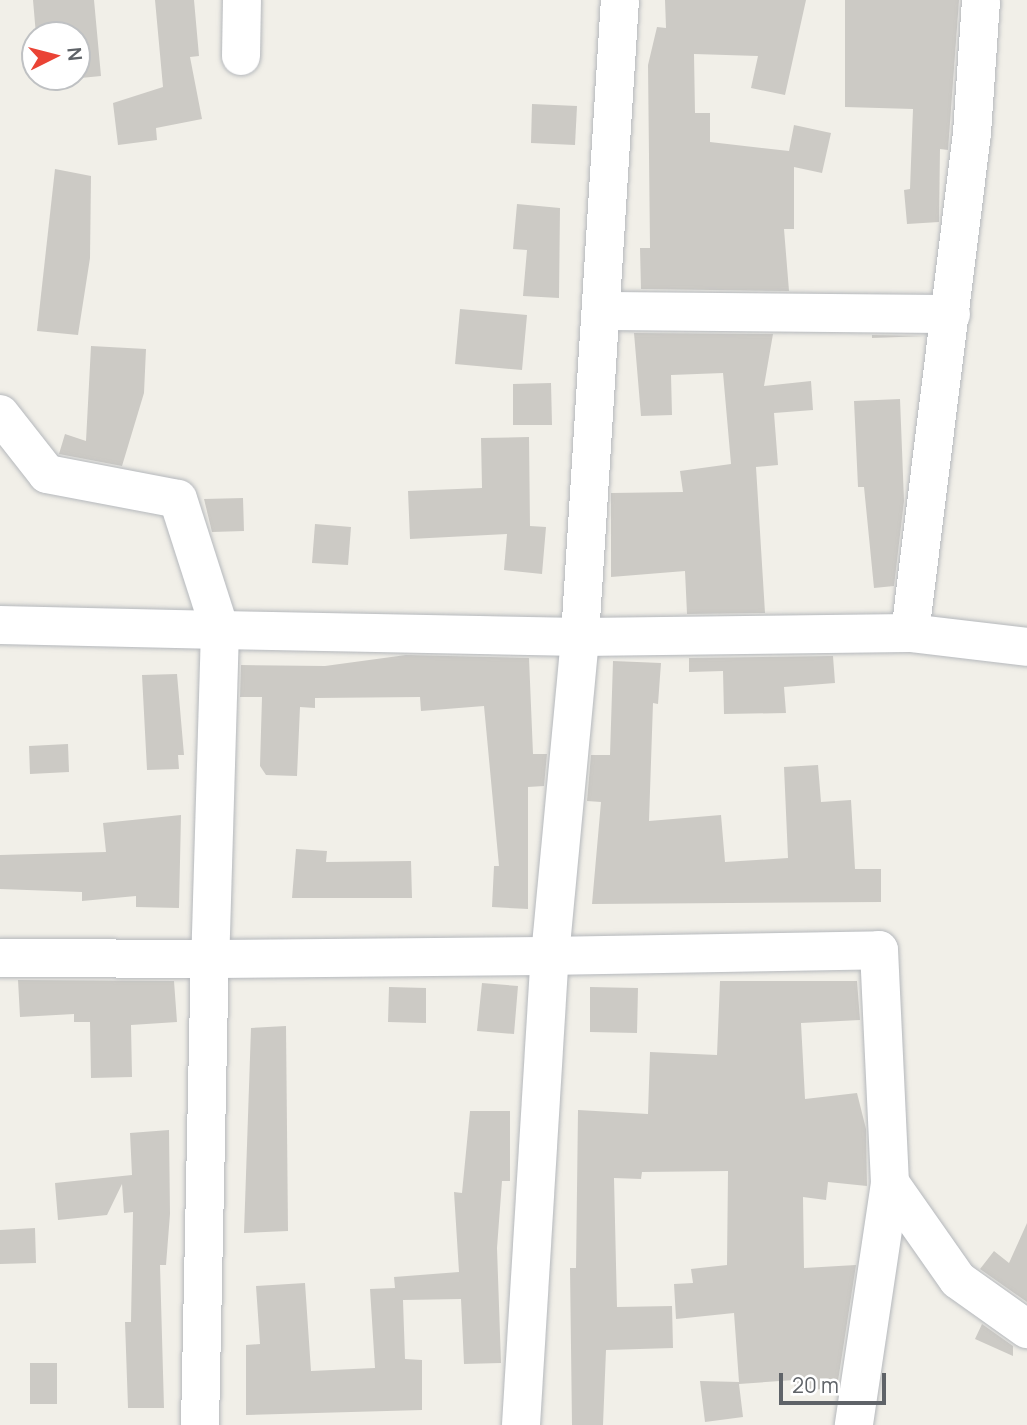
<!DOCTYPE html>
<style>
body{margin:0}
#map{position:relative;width:1027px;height:1425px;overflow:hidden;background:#f1efe8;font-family:Manrope,sans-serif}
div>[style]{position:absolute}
.building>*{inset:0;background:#cccac5}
.roads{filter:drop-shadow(0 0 2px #b5b8bc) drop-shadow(0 0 2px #b5b8bc)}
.minor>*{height:38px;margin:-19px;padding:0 19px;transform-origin:19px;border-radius:19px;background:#fff}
span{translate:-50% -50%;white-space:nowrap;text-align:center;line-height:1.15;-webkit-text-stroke:5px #fff;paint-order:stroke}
.north{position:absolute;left:21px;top:21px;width:70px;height:70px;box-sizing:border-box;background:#fff;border:2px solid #bfc1c3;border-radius:50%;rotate:84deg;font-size:19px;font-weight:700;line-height:28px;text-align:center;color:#5f6368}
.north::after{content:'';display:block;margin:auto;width:24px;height:32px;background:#ea4335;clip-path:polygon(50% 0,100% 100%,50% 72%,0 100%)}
.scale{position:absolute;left:779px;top:1373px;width:107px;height:32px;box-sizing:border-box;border:4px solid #5f6368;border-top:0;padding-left:9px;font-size:21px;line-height:24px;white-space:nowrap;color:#5f6368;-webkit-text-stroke:5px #fff;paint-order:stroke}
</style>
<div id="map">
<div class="building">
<i style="clip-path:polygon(33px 0,94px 0,101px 76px,40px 82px,40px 77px,77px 77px,77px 35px,36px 35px)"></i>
<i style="clip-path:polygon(155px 0,194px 0,199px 56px,190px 57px,202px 119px,156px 128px,157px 140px,118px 145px,113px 103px,163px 87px)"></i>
<i style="clip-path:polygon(665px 0,806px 0,785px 95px,751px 88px,758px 56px,694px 54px,695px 113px,710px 113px,710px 142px,789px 151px,794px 125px,831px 133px,822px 173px,794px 167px,794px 229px,784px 229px,789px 291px,641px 289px,640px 248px,650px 248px,648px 65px,657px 27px,666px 28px)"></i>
<i style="clip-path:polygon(845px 0,959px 0,948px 150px,940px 149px,939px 222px,907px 224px,904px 190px,910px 189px,913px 109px,845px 107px)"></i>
<i style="clip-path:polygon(532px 104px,577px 106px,575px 145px,531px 143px)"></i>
<i style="clip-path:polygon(55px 169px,91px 176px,90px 258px,78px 335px,37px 331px)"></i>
<i style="clip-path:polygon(517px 204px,560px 208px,559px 298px,523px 296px,527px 250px,513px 249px)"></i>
<i style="clip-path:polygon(460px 309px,527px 315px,522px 370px,455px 364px)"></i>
<i style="clip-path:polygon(634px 333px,773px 334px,764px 386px,811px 381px,813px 410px,774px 413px,778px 465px,756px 467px,765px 613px,687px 614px,685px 571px,611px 577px,611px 493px,683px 492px,680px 471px,731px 464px,723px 373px,671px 375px,672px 415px,641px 416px)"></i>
<i style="clip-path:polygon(872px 335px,925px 336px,872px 338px)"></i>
<i style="clip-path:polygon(91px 346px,146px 349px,144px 393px,122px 466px,59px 454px,65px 434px,86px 441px)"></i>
<i style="clip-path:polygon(551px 383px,552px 425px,513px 425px,513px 384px)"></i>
<i style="clip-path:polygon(900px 399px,904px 501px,894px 586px,874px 588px,864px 487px,858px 487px,854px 401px)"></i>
<i style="clip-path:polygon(529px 437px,530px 526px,546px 527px,542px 574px,504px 570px,507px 534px,410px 539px,408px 491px,482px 488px,481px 438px)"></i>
<i style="clip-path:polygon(243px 498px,244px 531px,212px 532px,204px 499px)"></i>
<i style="clip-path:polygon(315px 524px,351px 527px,348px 565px,312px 563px)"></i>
<i style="clip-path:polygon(406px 655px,529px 658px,533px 754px,547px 754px,544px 786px,528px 787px,528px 909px,492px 907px,494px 866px,499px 866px,484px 706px,421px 711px,420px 697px,315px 698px,315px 708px,300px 707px,297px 776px,266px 775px,260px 766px,262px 697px,240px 697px,241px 665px,325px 666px)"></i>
<i style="clip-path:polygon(833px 656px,835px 683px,784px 687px,786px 713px,724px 714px,723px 671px,689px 672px,689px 658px)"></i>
<i style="clip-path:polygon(613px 661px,661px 663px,658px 704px,653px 703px,649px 821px,721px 815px,725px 862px,788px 858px,784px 767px,818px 765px,821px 802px,851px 800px,855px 869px,881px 869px,881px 902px,592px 904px,601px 802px,587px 801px,591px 755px,610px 755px)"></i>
<i style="clip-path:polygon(177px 674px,184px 755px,178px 755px,179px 769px,147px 770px,142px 675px)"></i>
<i style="clip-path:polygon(68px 744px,69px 772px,30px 774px,29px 746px)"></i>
<i style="clip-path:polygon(181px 815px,179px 908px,136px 907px,136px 896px,82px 901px,82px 892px,0 889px,0 855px,106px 852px,103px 823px)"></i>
<i style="clip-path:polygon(296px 849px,327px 851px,326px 862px,411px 861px,412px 898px,292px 898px)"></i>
<i style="clip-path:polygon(18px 980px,174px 981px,177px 1022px,131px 1025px,132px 1077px,91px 1078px,90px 1022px,74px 1022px,74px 1014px,20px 1017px)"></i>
<i style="clip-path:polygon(720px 981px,857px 981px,860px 1020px,801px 1023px,805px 1099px,857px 1093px,866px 1129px,867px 1186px,828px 1182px,826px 1200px,803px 1197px,804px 1268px,856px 1265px,836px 1394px,831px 1388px,795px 1392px,794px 1380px,739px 1384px,743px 1417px,705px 1422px,700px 1381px,739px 1382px,734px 1313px,676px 1319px,674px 1284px,693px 1283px,691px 1269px,727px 1265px,728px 1171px,642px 1172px,641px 1179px,614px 1178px,617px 1307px,672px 1306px,673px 1348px,606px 1350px,603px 1425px,572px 1425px,570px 1268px,576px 1268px,578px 1110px,648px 1114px,650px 1052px,717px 1055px)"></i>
<i style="clip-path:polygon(482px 983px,518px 986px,514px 1034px,477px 1031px)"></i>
<i style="clip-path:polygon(389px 987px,426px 988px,426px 1023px,388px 1022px)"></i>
<i style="clip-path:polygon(590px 987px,638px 988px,637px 1033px,590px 1032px)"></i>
<i style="clip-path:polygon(286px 1026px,288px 1231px,244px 1233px,251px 1028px)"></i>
<i style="clip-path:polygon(470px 1111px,510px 1111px,510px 1181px,502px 1181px,497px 1248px,501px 1363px,464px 1364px,461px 1299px,403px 1300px,405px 1359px,422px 1360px,422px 1410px,246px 1415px,246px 1345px,260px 1344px,256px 1286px,305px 1283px,311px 1371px,375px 1368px,370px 1289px,395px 1288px,394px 1277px,459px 1272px,454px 1192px,462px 1193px)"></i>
<i style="clip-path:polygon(169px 1130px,170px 1214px,166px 1265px,160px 1265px,164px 1408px,128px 1408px,125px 1322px,131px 1322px,133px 1212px,124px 1213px,122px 1184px,107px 1215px,58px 1220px,55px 1183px,132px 1175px,130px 1133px)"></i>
<i style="clip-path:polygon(1027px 1223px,1027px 1302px,980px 1269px,994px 1251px,1009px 1263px)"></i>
<i style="clip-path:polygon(35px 1228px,36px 1263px,0 1264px,0 1230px)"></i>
<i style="clip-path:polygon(982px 1324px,1013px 1346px,1013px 1356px,975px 1339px)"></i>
<i style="clip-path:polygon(30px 1363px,57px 1363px,57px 1404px,30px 1404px)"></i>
</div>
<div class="roads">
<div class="minor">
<i style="left:241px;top:56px;width:56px;rotate:-89deg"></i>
<i style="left:601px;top:311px;width:350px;rotate:0.5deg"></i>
<i style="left:0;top:414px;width:76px;rotate:51.9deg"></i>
<i style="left:47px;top:474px;width:133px;rotate:10.8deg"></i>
<i style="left:178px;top:499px;width:138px;rotate:72.2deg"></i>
<i style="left:220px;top:630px;width:360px;rotate:1.1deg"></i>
<i style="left:580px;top:637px;width:638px;rotate:-86.41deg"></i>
<i style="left:0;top:625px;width:220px;rotate:1.3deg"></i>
<i style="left:220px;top:630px;width:329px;rotate:91.7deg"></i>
<i style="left:210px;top:959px;width:210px;rotate:-179.7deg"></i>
<i style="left:910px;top:633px;width:118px;rotate:6.8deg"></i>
<i style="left:890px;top:1183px;width:118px;rotate:55deg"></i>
<i style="left:958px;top:1280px;width:85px;rotate:35.4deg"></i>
<i style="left:200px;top:1425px;width:466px;rotate:-88.8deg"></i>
<i style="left:210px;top:959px;width:340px;rotate:-0.5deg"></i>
<i style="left:550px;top:956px;width:320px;rotate:-84.6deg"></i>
<i style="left:580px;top:637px;width:330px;rotate:-0.7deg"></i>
<i style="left:910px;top:633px;width:504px;rotate:-82.93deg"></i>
<i style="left:972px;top:133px;width:133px;rotate:-86.1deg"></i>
<i style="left:521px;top:1425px;width:470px;rotate:-86.5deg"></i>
<i style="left:550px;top:956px;width:329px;rotate:-1deg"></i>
<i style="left:879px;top:950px;width:233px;rotate:87.3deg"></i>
<i style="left:890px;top:1183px;width:245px;rotate:98.5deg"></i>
</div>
</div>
<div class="north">N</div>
<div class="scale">20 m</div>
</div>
